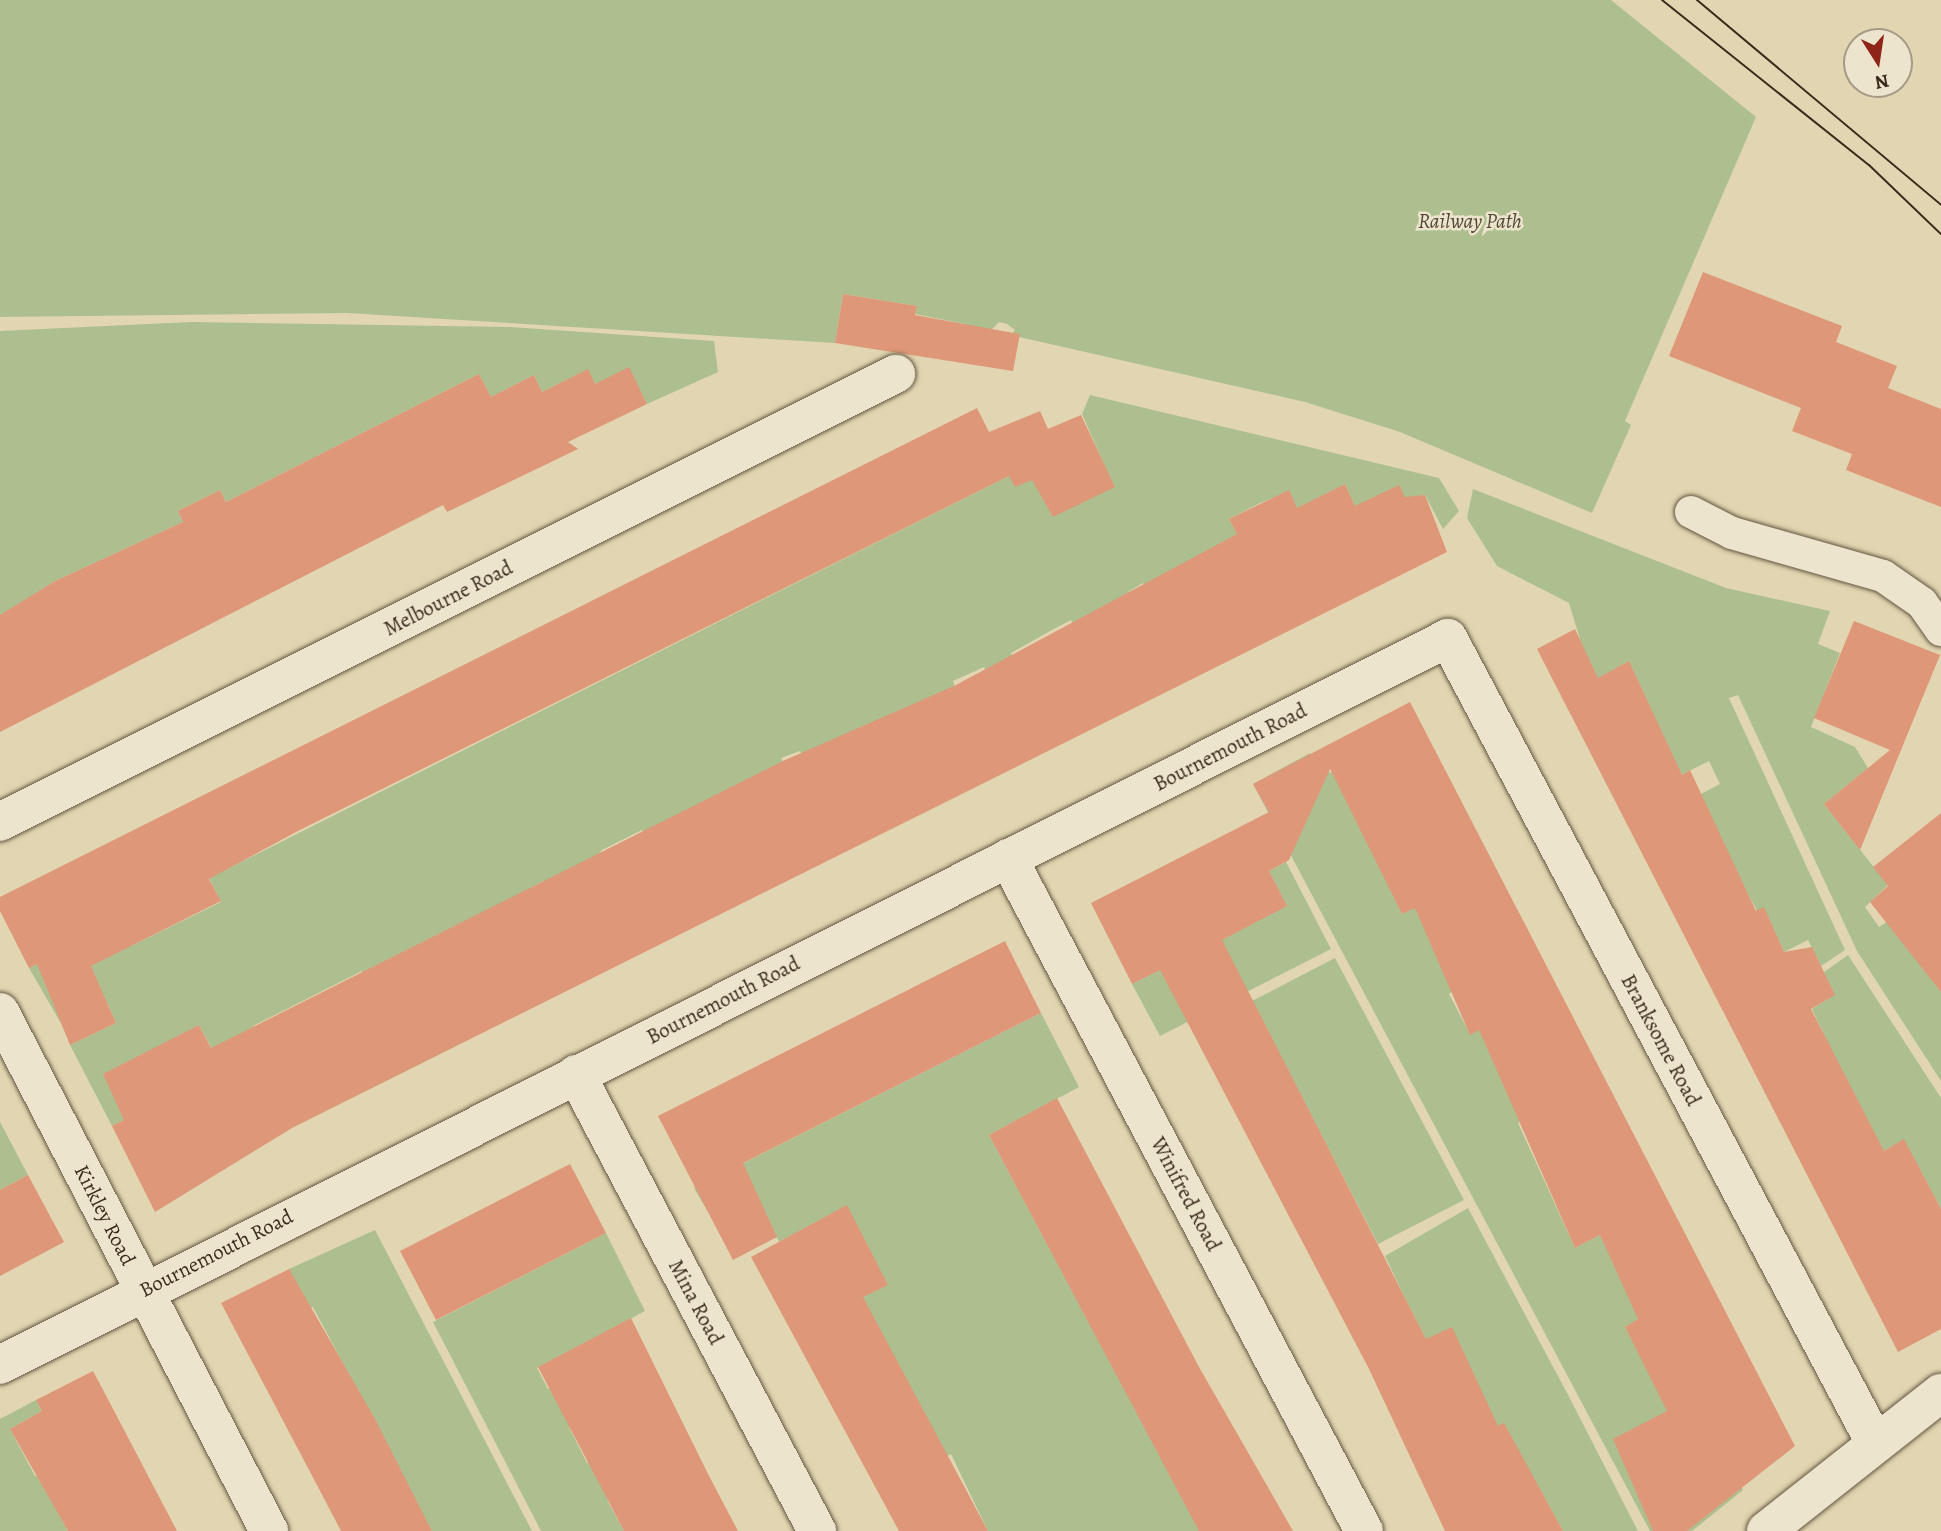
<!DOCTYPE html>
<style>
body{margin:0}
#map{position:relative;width:1941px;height:1531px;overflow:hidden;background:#e1d6b1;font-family:Alegreya,serif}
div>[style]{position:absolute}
.green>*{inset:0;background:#aebf8f}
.building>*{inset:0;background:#de9778}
.roads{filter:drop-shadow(0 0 2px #645642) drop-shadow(0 0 2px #645642)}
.lane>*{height:32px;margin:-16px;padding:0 16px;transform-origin:16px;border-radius:16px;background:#ece4cc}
.street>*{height:38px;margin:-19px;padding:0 19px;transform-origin:19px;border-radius:19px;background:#ece4cc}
.tram>*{height:2px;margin:-1px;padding:0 1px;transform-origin:1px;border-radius:1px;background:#3a2b1d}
span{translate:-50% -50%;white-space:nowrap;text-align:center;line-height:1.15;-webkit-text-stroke:5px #ece4cc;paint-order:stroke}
.park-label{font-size:21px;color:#514934;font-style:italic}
.street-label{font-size:21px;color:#3a2b1d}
.north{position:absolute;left:1843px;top:28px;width:70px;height:70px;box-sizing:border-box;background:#ece4cc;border:2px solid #a59a86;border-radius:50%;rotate:168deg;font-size:19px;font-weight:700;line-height:28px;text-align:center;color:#3a2b1d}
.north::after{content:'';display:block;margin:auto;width:24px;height:32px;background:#8f2418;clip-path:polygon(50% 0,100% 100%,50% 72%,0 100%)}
</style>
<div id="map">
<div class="green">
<i style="clip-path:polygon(0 0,1611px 0,1756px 117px,1625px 421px,1631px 425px,1592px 513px,1400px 432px,1305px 402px,1011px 335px,1015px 330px,1007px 324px,999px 322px,959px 363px,965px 324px,915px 314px,917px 306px,843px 294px,835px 343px,347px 313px,0 317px)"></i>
<i style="clip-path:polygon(191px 322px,510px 327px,714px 341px,718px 372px,647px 404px,631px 373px,595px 384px,587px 370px,542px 392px,534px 375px,491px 397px,479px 374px,226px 502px,220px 490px,178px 511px,183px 522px,55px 581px,0 616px,0 331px)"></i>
<i style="clip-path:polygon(1090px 395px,1439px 478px,1459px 511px,1443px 529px,1425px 495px,1355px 506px,1345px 484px,1314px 500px,1314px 546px,1289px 491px,1258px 504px,1229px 519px,1257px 571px,1161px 619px,1143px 583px,1128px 592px,1136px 613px,1080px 642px,1071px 620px,1052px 630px,1011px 653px,1021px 673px,993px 685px,984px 667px,953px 681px,961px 702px,812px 778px,800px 751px,781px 758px,786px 766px,655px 856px,642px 830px,602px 850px,558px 912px,543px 881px,367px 980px,362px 971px,253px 1026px,268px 1056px,212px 1049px,199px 1025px,178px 1036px,124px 1120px,112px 1126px,70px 1045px,116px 1023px,108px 1004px,62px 1025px,29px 968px,118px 923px,131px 946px,221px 902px,209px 878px,1009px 476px,1114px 487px,1082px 414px)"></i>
<i style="clip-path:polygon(1473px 489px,1726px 588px,1830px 611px,1818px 644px,1840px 653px,1811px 727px,1855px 747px,1868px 768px,1824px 804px,1888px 885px,1865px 907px,1879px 927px,1890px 920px,1941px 992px,1941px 1081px,1857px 951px,1738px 695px,1729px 698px,1845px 950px,1821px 966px,1808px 940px,1784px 952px,1764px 908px,1757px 911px,1697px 796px,1720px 784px,1709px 761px,1681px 775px,1629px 661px,1593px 682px,1569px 603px,1497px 566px,1467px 518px)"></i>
<i style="clip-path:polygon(1310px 753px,1319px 770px,1337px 774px,1402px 914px,1429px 900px,1454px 990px,1449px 994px,1470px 1034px,1491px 1023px,1541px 1111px,1518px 1123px,1575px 1248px,1600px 1235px,1643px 1316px,1625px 1327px,1667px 1408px,1716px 1435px,1743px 1490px,1692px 1531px,1650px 1531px,1253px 784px)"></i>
<i style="clip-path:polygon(1286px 862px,1331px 949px,1160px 1036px,1132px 984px,1286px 906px,1269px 871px)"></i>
<i style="clip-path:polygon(1848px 955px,1941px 1098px,1941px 1209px,1904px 1140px,1880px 1153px,1812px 1009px,1834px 995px,1824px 972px)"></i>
<i style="clip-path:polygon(1335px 958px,1464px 1200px,1378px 1244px,1252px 1001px)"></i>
<i style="clip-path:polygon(1041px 1013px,1079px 1087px,989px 1135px,1200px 1531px,988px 1531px,951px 1454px,942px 1458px,862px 1297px,887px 1285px,846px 1206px,779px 1242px,767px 1216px,723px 1238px,694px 1188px)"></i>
<i style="clip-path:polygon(0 1122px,28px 1175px,0 1190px)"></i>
<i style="clip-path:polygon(1468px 1208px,1566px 1391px,1638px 1531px,1563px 1531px,1541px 1491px,1426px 1339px,1405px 1298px,1385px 1256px)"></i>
<i style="clip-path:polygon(375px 1230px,532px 1531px,432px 1531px,313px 1307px,308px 1308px,289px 1269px)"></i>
<i style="clip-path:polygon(606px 1233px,645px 1311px,537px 1368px,548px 1389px,573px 1378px,592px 1415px,569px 1427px,587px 1463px,611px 1451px,630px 1487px,607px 1500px,624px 1531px,541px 1531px,433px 1322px)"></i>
<i style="clip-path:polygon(36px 1400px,42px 1411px,10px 1429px,35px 1476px,65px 1460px,51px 1500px,68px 1531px,0 1531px,0 1419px)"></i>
</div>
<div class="building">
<i style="clip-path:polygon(1703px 272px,1842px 326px,1836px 342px,1897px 366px,1888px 388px,1941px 409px,1941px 507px,1846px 470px,1852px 454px,1792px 431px,1801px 408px,1669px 356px)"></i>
<i style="clip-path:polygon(843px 294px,917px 306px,915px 315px,1020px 334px,1013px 371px,835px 343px)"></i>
<i style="clip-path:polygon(629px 367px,647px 404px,568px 442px,578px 449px,447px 512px,443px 505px,0 732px,0 615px,55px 581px,183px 522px,178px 511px,220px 490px,226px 502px,479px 374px,491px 397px,534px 375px,542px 392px,588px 369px,595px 384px)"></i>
<i style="clip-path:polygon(977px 408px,989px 432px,1040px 411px,1048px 429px,1081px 415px,1115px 487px,1053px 517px,1032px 480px,1015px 487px,1009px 476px,298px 831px,209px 879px,221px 901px,91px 966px,116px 1023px,70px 1045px,37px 964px,29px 968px,0 911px,0 897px)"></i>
<i style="clip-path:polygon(1345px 484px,1355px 506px,1399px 485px,1405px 497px,1425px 495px,1447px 552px,292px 1128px,155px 1212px,112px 1126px,124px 1120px,103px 1074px,199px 1025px,211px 1048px,783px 761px,954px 686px,1237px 534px,1229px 519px,1289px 490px,1297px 508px)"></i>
<i style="clip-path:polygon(1854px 621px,1940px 655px,1860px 850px,1824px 804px,1890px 750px,1814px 718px)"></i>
<i style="clip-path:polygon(1575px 629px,1598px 678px,1629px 661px,1682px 775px,1690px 770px,1756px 911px,1764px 907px,1784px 952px,1812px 947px,1835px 995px,1811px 1009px,1884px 1151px,1904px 1139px,1941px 1209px,1941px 1329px,1898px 1352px,1537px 649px)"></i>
<i style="clip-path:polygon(1410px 702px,1795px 1446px,1687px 1531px,1653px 1531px,1613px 1439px,1667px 1411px,1625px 1327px,1638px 1319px,1600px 1235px,1575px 1248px,1479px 1030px,1470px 1035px,1415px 908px,1402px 914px,1330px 769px,1289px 860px,1269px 871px,1287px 906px,1222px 940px,1426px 1339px,1452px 1327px,1498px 1426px,1504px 1423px,1563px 1531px,1445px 1531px,1369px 1369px,1160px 970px,1132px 984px,1091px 903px,1269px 812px,1253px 784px)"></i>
<i style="clip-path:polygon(1941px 813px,1941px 992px,1870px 902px,1888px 886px,1873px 867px)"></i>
<i style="clip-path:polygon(1005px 941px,1041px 1013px,743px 1163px,777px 1237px,733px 1260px,658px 1116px)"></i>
<i style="clip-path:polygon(1057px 1098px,1199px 1367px,1293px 1531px,1199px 1531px,989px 1135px)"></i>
<i style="clip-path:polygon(570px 1164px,606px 1233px,436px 1320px,400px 1251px)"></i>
<i style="clip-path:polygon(28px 1175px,64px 1242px,0 1276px,0 1190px)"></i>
<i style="clip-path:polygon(847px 1205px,888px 1285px,863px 1297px,988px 1531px,899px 1531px,751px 1257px)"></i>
<i style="clip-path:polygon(289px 1269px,375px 1419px,432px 1531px,341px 1531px,318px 1487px,221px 1303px)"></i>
<i style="clip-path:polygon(631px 1318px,708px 1474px,738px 1531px,624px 1531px,538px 1367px)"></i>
<i style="clip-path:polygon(93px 1371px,111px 1405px,177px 1531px,68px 1531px,10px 1429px,42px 1411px,36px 1400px)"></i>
</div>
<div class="roads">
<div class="lane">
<i style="left:1691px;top:512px;width:46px;rotate:27.1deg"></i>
<i style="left:1732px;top:533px;width:157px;rotate:15.9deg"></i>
<i style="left:1883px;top:576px;width:47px;rotate:34.7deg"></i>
<i style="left:1922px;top:603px;width:33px;rotate:55deg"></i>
</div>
<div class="street">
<i style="left:0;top:822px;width:1002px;rotate:-26.57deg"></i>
<i style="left:1008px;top:858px;width:761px;rotate:62.12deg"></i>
<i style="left:0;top:1012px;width:585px;rotate:62.6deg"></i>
<i style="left:576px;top:1074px;width:517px;rotate:62.19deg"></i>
<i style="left:0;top:1365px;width:1620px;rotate:-26.66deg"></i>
<i style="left:1448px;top:638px;width:909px;rotate:62.05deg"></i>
<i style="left:1766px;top:1531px;width:223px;rotate:-38.3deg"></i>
</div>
</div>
<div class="tram">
<i style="left:1662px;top:0;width:265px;rotate:38.6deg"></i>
<i style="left:1869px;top:165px;width:100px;rotate:43.8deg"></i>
<i style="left:1697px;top:0;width:319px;rotate:40deg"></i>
</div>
<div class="park-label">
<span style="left:1470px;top:221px">Railway Path</span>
</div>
<div class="street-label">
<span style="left:448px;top:598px;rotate:-27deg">Melbourne Road</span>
<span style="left:1230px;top:747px;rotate:-27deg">Bournemouth Road</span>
<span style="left:723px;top:1000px;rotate:-27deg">Bournemouth Road</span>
<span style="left:1661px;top:1040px;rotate:62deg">Branksome Road</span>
<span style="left:1186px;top:1194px;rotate:62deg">Winifred Road</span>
<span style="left:105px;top:1215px;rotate:63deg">Kirkley Road</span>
<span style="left:216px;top:1253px;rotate:-27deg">Bournemouth Road</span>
<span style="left:696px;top:1302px;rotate:62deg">Mina Road</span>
</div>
<div class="north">N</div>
</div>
